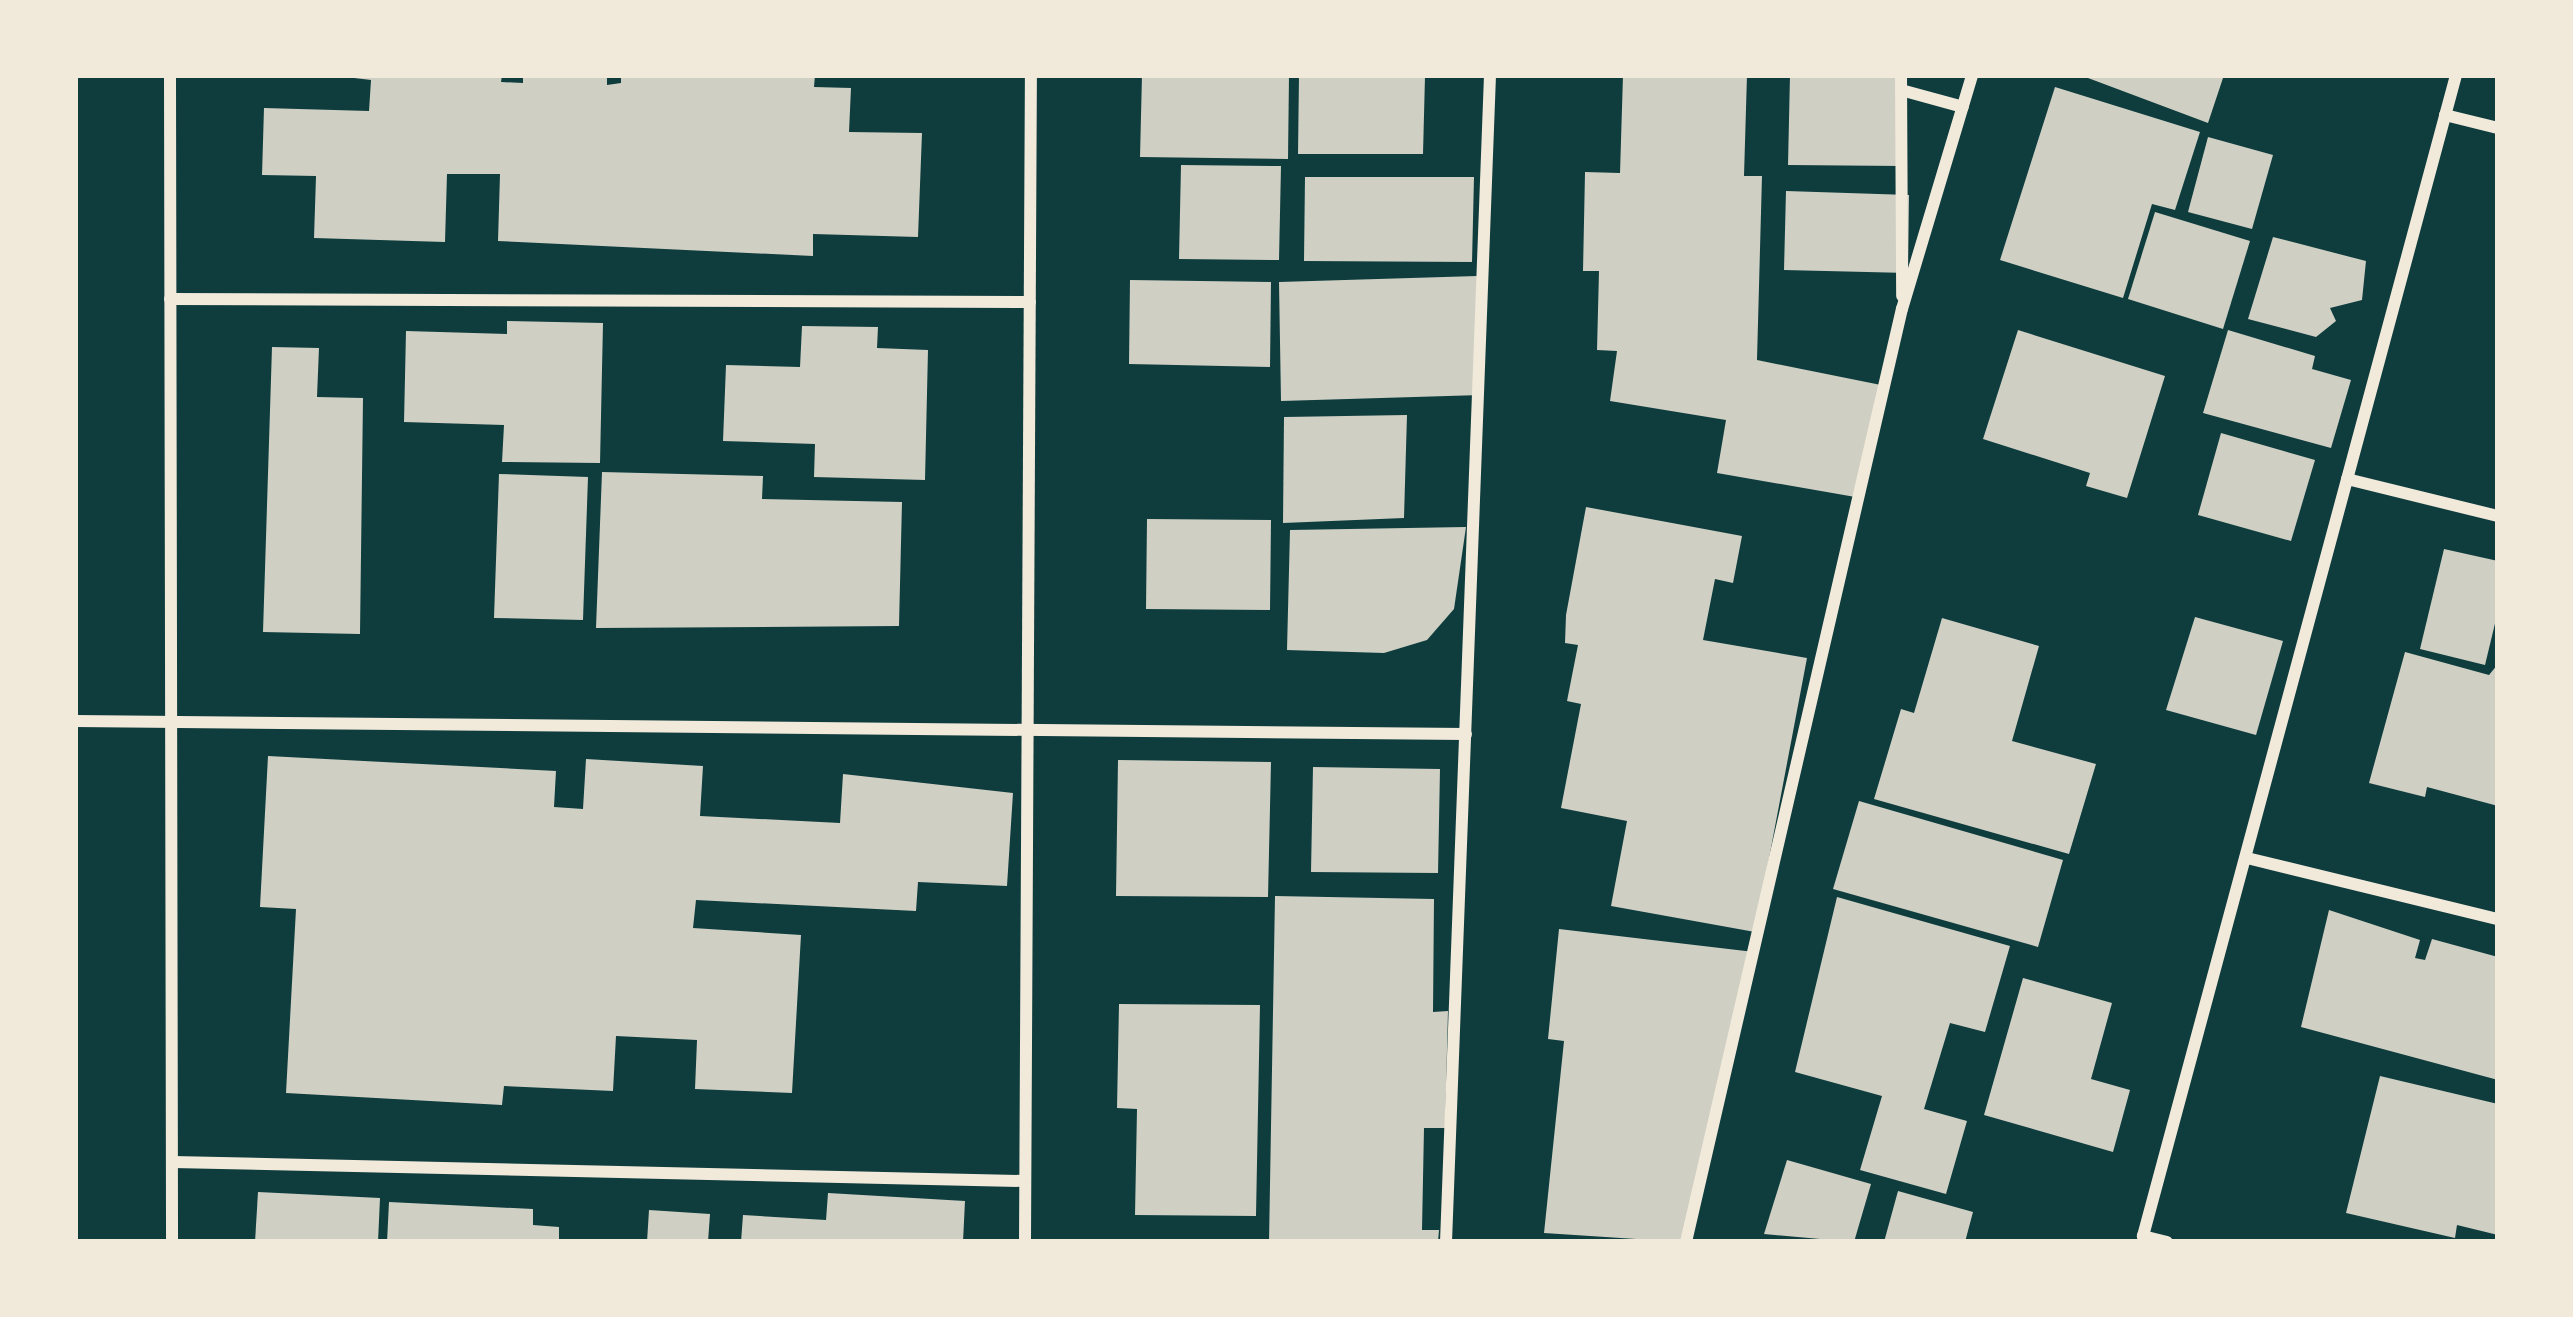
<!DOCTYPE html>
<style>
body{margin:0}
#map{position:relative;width:2573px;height:1317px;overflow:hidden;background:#0f3d3e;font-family:"Alegreya Sans",sans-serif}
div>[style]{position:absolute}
.building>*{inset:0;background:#cfcfc3}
.minor>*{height:12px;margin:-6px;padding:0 6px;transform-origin:6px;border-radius:6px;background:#f1e9da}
span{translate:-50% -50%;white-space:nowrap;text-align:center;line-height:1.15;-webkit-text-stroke:9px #f1e9da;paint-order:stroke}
.frame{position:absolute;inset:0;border:78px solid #f1e9da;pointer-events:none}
</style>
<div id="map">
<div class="building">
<i style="clip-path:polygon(329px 75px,502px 75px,501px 82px,523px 83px,523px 75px,607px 75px,607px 85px,621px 83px,621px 75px,815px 75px,814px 87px,851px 88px,849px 132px,922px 133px,918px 237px,813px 234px,813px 256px,498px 241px,500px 174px,447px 174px,445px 242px,314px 238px,316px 176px,262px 175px,264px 108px,369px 111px,371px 80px)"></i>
<i style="clip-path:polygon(1142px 75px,1289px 75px,1288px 159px,1140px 157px)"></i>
<i style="clip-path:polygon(1299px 75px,1425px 76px,1423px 154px,1298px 154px)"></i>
<i style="clip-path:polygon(1623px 75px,1747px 75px,1744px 176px,1762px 176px,1757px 360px,1881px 385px,1861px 498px,1717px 473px,1726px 420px,1610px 401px,1617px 351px,1597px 350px,1599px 271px,1583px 271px,1585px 172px,1620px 173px)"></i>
<i style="clip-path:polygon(1790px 75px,1904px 75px,1901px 166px,1788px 165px)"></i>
<i style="clip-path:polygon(2080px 75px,2224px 75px,2208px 123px)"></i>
<i style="clip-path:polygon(2055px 87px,2200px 132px,2175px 210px,2152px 204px,2123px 298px,2000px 260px)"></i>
<i style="clip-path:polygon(2208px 137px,2273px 155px,2252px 229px,2188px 212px)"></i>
<i style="clip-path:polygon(1181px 165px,1281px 166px,1279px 260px,1179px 259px)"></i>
<i style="clip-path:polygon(1305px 177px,1474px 177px,1472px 262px,1304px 261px)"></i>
<i style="clip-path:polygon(1786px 191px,1909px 195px,1908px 273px,1784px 270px)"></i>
<i style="clip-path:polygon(2155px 212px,2250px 241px,2223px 329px,2128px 299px)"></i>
<i style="clip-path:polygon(2273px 237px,2366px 261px,2362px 300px,2330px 308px,2336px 321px,2316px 337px,2248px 319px)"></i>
<i style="clip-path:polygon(1477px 276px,1481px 395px,1281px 401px,1279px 282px)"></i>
<i style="clip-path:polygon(1130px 280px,1271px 282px,1270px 367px,1129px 364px)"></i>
<i style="clip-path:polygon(507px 321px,603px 323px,600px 463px,502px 462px,504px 425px,404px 422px,406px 331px,507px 334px)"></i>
<i style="clip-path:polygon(802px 326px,878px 327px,877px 348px,928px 350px,925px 480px,814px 477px,815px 444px,723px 441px,726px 365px,800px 367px)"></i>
<i style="clip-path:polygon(2018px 330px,2165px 376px,2127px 498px,2086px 486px,2090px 473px,1983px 439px)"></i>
<i style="clip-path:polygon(2228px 330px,2315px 356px,2312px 369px,2351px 380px,2331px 448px,2203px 413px)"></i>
<i style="clip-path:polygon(272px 347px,319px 348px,317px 397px,363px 398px,360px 634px,263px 632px)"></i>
<i style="clip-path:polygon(1407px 415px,1404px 518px,1283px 523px,1284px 417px)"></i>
<i style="clip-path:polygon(2221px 433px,2315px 460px,2291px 541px,2198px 515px)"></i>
<i style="clip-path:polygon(602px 472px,763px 476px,762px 499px,902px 502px,899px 626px,596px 628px)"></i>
<i style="clip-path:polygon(499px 474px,588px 477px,583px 620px,494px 618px)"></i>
<i style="clip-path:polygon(1586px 507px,1742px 536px,1733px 583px,1715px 579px,1703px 640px,1807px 658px,1755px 932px,1611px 906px,1627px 821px,1561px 808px,1581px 704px,1567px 701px,1578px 645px,1565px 643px,1566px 615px)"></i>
<i style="clip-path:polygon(1147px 519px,1271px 520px,1270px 610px,1146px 609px)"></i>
<i style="clip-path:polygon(1466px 527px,1454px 609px,1427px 640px,1384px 653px,1287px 650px,1290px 530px)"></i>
<i style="clip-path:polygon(2444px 549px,2498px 561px,2498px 611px,2485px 665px,2420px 649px)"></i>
<i style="clip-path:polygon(2195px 617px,2283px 641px,2256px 735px,2166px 710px)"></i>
<i style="clip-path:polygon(1942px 618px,2039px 646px,2012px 741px,2096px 764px,2069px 854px,1874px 799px,1901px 709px,1914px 713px)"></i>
<i style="clip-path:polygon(2405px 652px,2489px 675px,2498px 664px,2498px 806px,2427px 787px,2425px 797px,2369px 783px)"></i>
<i style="clip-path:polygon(268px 756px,556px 771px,554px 807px,583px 809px,586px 759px,703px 766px,700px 816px,840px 823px,843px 774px,1013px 793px,1007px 886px,918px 882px,916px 911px,696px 900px,693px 928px,801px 935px,792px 1093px,695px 1089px,697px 1040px,616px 1036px,613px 1091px,504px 1086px,502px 1105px,286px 1093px,296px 909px,260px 907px)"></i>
<i style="clip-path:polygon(1118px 760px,1271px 762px,1268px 897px,1116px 896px)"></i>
<i style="clip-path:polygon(1313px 767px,1440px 769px,1438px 873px,1311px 872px)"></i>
<i style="clip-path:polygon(1859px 801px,2063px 860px,2038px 947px,1833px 889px)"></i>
<i style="clip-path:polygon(1275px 896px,1434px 899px,1433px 1012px,1448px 1011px,1445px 1128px,1424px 1128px,1422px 1230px,1439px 1230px,1438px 1242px,1269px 1242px)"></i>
<i style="clip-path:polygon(1837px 897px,2010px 946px,1985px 1032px,1950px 1023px,1924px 1109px,1967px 1121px,1946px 1194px,1860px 1170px,1882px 1096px,1795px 1072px)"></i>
<i style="clip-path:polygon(2329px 910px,2420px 940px,2415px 958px,2425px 960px,2432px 939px,2498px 957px,2498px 1080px,2301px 1027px)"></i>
<i style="clip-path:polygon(1559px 929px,1754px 952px,1682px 1242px,1544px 1233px,1564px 1041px,1548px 1039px)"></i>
<i style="clip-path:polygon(2023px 978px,2112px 1003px,2091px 1079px,2130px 1090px,2113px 1152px,1984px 1115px)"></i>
<i style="clip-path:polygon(1119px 1004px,1260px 1005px,1256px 1216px,1135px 1215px,1137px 1109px,1117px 1108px)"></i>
<i style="clip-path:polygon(2380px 1076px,2498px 1104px,2498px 1235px,2457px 1225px,2455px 1238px,2346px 1213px)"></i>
<i style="clip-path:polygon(1787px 1160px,1871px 1184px,1854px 1242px,1764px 1234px)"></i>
<i style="clip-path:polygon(1898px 1191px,1973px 1212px,1965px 1242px,1884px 1242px)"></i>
<i style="clip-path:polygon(258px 1192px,380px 1198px,378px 1242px,255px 1242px)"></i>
<i style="clip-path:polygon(828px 1193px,965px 1201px,963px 1242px,741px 1242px,743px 1215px,826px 1220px)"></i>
<i style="clip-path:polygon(389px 1202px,533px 1209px,533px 1225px,559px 1227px,559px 1242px,387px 1242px)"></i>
<i style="clip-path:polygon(649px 1210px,710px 1214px,708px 1242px,647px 1242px)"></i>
</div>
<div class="minor">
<i style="left:170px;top:75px;width:1167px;rotate:89.9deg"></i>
<i style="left:1901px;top:75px;width:221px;rotate:89.7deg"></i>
<i style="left:1901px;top:90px;width:64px;rotate:15.3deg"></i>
<i style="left:2445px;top:115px;width:55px;rotate:13.8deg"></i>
<i style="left:170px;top:299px;width:860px;rotate:0.2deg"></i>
<i style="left:2347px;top:479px;width:155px;rotate:13.8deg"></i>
<i style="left:75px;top:721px;width:1391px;rotate:0.54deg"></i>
<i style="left:2247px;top:858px;width:258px;rotate:13.7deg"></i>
<i style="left:173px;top:1162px;width:852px;rotate:1.28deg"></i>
<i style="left:1025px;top:1242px;width:1167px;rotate:-89.71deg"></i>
<i style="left:1446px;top:1242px;width:1168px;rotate:-87.84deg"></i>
<i style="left:1686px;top:1242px;width:958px;rotate:-76.97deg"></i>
<i style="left:1902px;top:309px;width:244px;rotate:-73.3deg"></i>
<i style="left:2167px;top:1242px;width:25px;rotate:-166deg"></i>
<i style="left:2143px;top:1236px;width:1202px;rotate:-74.91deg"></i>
</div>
<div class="frame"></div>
</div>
